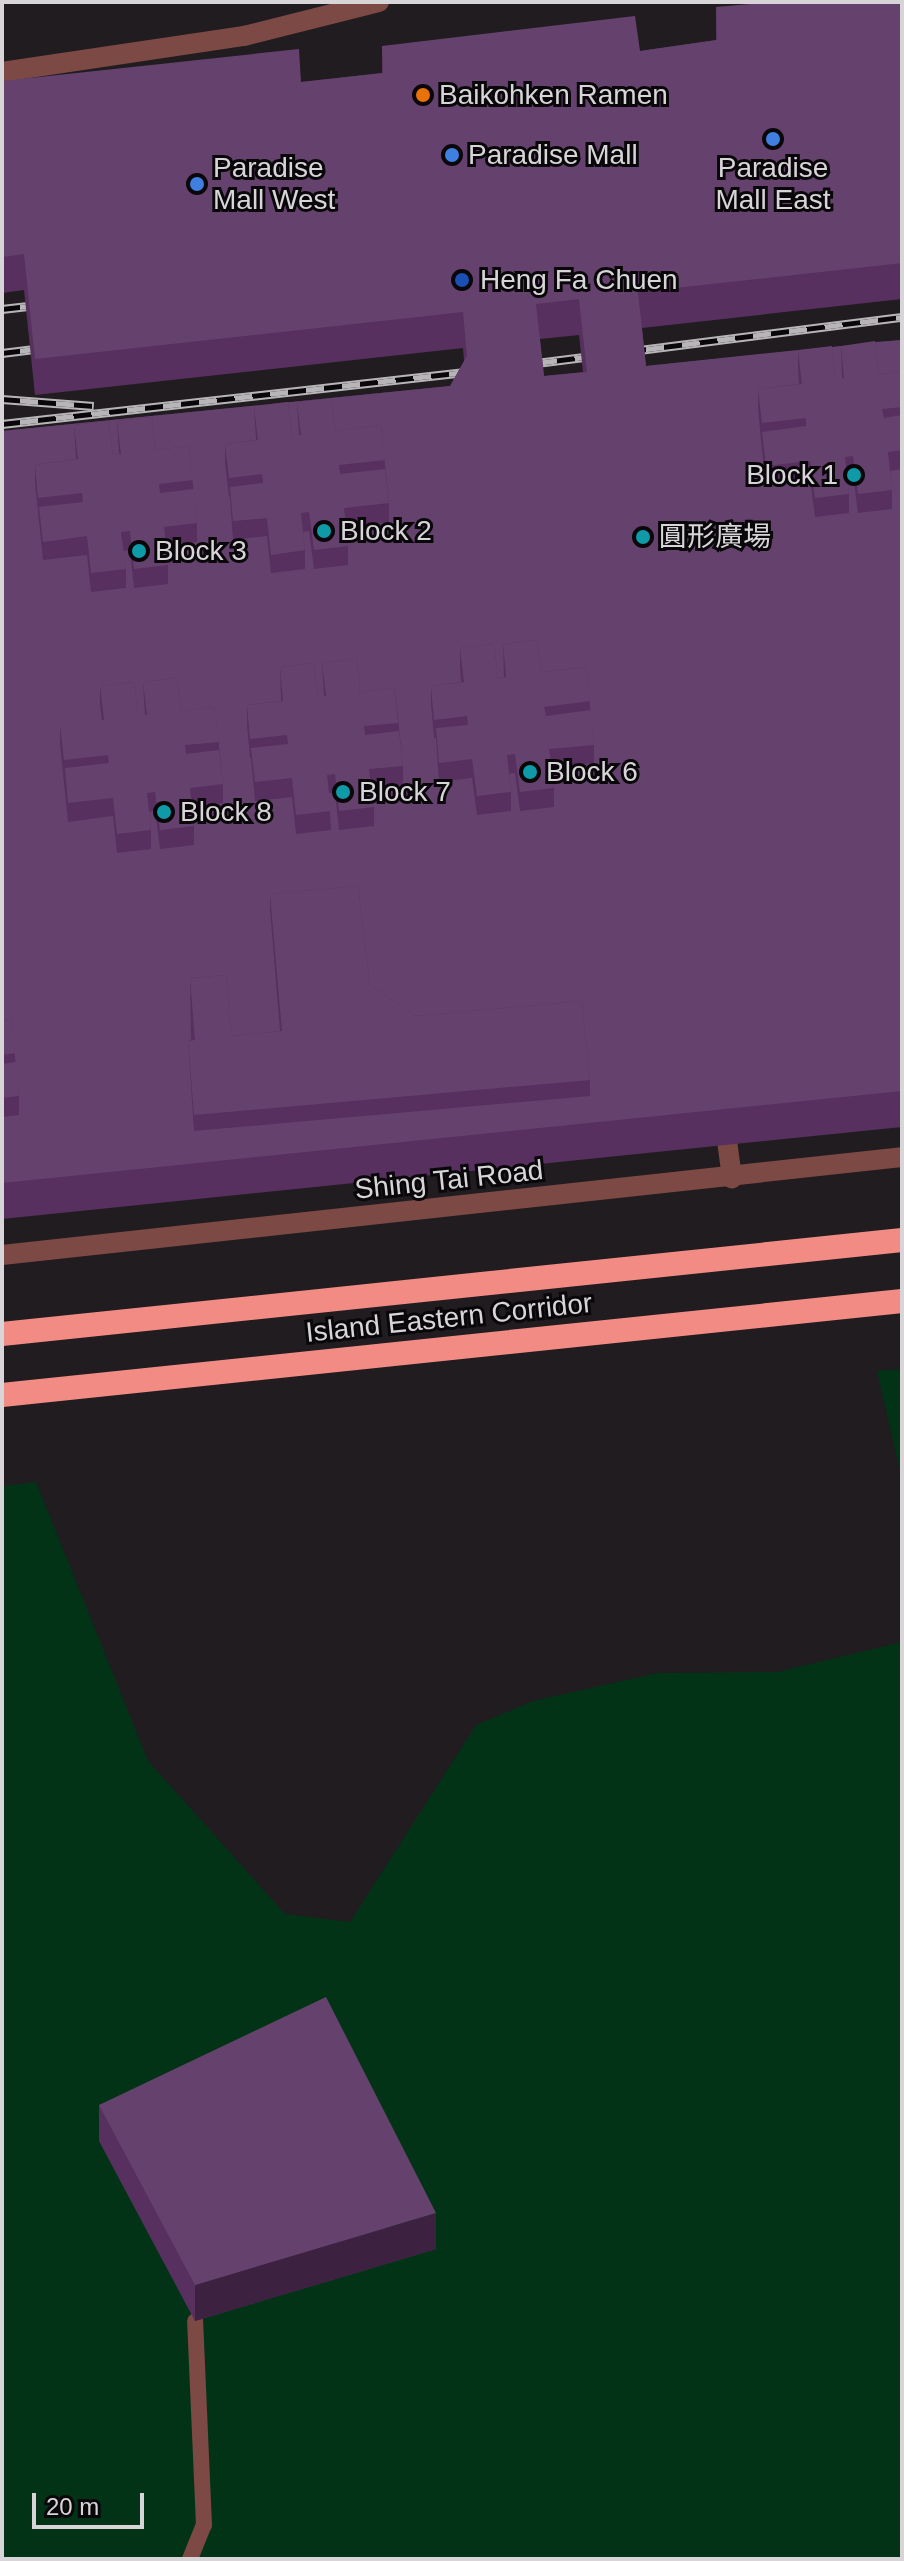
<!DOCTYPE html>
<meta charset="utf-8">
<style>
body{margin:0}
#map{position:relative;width:904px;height:2561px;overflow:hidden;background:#201c20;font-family:Helvetica,"Noto Sans TC",sans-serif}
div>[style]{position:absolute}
.green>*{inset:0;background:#033316}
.service>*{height:16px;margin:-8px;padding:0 8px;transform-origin:8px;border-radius:8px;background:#7c4945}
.minor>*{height:20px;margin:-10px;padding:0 10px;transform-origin:10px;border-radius:10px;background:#7c4945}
.tertiary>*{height:20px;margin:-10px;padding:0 10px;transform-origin:10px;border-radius:10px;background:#7c4945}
.motorway>*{height:24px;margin:-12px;padding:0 12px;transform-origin:12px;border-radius:12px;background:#f28b84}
.rail>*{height:9px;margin-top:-4.5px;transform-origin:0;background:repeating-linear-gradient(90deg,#090709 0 18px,#b8b5b8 0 36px);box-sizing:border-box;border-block:2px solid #b8b5b8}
.wall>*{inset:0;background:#583060}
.shaded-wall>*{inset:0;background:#3c2141}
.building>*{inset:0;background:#65426d}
.dots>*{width:22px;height:22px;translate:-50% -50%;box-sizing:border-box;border:4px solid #090709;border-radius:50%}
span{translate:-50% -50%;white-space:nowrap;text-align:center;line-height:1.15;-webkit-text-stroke:6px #090709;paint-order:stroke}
.poi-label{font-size:28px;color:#d8d5d8}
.left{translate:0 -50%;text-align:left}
.right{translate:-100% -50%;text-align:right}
.street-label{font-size:28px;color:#d8d5d8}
.frame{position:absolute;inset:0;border:4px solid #d8d5d8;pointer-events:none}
.scale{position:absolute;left:32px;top:2493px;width:112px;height:36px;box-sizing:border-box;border:4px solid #d8d5d8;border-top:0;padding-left:10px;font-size:24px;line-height:28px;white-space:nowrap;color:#d8d5d8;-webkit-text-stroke:6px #090709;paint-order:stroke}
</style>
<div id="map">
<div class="green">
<i style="clip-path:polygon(902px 1369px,902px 1481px,877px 1371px)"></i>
<i style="clip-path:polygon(36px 1482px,148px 1761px,285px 1914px,350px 1922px,476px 1725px,533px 1701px,658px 1673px,777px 1672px,902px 1642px,902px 2559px,2px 2559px,2px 1486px)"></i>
</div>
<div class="service">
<i style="left:190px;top:2559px;width:37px;rotate:-68deg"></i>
<i style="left:204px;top:2525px;width:204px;rotate:-92.5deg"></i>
</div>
<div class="minor">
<i style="left:724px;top:1118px;width:61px;rotate:82.4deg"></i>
<i style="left:2px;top:1255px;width:905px;rotate:-6.21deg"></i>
</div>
<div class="tertiary">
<i style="left:2px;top:72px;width:245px;rotate:-8.5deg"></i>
<i style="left:244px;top:36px;width:139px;rotate:-14.1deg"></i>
</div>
<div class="motorway">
<i style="left:2px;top:1334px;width:905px;rotate:-5.96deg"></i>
<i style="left:2px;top:1395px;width:905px;rotate:-5.96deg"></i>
</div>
<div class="rail">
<i style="left:2px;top:309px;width:44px;rotate:-6.5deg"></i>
<i style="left:2px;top:353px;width:49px;rotate:-7deg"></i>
<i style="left:521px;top:365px;width:384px;rotate:-7.2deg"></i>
<i style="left:2px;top:399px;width:92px;rotate:4.4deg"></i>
<i style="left:2px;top:424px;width:482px;rotate:-6.4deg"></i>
</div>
<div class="wall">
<i style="clip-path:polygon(evenodd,902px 2px,902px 299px,642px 328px,646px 366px,902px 340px,902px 1127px,2px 1219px,2px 431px,450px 386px,464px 361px,463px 348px,35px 395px,24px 290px,2px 293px,2px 81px,301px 82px,382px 73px,382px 46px,640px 51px,716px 40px,716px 7px,902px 2px,579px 335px,583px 372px,544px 376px,540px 339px,579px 335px)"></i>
<i style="clip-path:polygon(99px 2105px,436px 2249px,195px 2321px,99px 2141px)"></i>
</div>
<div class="shaded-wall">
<i style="clip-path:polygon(436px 2213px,436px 2249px,195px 2321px,195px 2285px)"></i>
</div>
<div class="building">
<i style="clip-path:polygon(evenodd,771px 2px,902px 2px,902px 263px,638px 292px,646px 366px,798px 350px,798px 369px,799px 384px,758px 389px,758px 408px,762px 451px,766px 485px,810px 479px,815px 517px,849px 513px,849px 494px,847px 476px,853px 475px,858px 513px,892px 509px,892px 490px,890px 471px,902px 469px,902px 1091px,2px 1183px,2px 1117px,19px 1115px,19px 1096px,11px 1019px,2px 1020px,2px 431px,450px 386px,467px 356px,463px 312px,35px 359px,24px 254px,2px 257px,2px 81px,299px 49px,301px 82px,383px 73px,382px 46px,635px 16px,640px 51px,717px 40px,716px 7px,771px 2px,579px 299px,587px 372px,544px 376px,536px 304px,579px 299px,771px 2px,331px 398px,335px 431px,381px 425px,389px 503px,389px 522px,346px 527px,348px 546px,348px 565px,314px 569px,309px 531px,303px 532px,305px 550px,305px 569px,271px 573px,267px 536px,233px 540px,230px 497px,229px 497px,225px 463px,225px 444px,256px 440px,254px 406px,288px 402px,292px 436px,299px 436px,297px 402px,331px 398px,771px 2px,152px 417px,155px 450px,189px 446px,197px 523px,197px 542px,166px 546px,168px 565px,168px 584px,134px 588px,130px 550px,123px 551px,126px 569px,126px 588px,91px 592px,87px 555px,43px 560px,35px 483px,35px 465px,76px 459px,74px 425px,108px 421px,113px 455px,119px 454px,117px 421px,152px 417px,771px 2px,537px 640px,541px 672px,586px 667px,594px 745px,594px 763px,551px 768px,554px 788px,554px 807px,520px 811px,515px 773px,509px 774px,511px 792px,511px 811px,477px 815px,472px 778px,439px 782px,436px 738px,434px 738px,431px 704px,431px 686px,461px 682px,460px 667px,460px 648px,494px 644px,498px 678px,504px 677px,503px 644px,537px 640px,771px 2px,357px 659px,360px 692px,395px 688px,403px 766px,403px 785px,372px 788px,374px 807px,374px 826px,339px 830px,335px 793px,329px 793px,331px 830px,296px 834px,292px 797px,255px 801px,251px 758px,250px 758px,247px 724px,247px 705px,281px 701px,280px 667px,314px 663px,318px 697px,324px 697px,322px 663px,357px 659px,771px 2px,177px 678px,181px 711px,215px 707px,223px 784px,223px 803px,192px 807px,194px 826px,194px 845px,160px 849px,155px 811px,149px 812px,151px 830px,151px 849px,117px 853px,113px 816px,68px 822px,60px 744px,60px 725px,102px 721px,100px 705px,100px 686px,134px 682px,138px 716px,145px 716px,143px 682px,177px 678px,771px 2px,358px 886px,370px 985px,416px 1016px,582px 1001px,590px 1080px,590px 1096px,194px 1131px,188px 1041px,191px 1040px,190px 978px,226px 975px,231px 1036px,280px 1031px,270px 909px,270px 894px,358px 886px)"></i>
<i style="clip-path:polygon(902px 340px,902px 372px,879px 374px,875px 342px)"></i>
<i style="clip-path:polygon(875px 341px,879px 374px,902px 372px,902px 407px,882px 409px,884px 418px,902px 415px,902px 450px,888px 452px,892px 490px,858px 494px,853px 456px,845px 457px,849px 494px,815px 498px,810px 461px,766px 466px,762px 432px,806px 426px,806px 418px,762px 423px,758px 389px,802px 384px,798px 350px,832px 346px,835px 380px,844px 378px,841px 346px)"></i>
<i style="clip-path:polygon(841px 346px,842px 379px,835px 380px,832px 347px)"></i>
<i style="clip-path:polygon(331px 398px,335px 431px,381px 425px,385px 460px,339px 465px,340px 474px,385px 469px,389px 503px,344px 508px,348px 546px,314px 550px,309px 512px,301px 513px,305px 550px,271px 555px,267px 518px,233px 521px,230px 487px,263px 483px,262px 474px,229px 478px,225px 444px,258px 440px,254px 406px,288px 402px,292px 436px,301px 435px,297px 402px)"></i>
<i style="clip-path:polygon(152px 417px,155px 450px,189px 446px,193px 480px,159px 484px,160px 493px,194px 489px,197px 523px,164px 527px,168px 565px,134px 569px,130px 531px,121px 532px,126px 569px,91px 573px,87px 536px,43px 542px,39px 507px,83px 502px,82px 493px,38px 498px,35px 465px,78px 459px,74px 425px,108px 421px,113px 455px,121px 454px,117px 421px)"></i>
<i style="clip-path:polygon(537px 640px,541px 672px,586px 667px,590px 701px,544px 707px,546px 716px,591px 710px,594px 745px,549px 749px,554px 788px,520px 792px,515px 754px,507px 755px,511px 792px,477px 796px,472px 759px,439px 763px,436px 728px,468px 725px,467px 716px,434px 720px,431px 686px,464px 682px,460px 648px,494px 644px,498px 678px,506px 677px,503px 644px)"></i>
<i style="clip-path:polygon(357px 659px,360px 692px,395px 688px,398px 723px,364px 726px,365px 735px,399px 731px,403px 766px,369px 769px,374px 807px,339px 811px,335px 774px,327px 775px,331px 811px,296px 815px,292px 778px,255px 782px,251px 748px,288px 744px,287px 735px,250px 739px,247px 705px,283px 701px,280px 667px,314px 663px,318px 697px,326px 696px,322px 663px)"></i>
<i style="clip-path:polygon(177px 678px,181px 711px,215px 707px,219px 742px,185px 745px,186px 754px,219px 750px,223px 784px,190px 788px,194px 826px,160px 830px,155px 792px,147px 793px,151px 830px,117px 834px,113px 798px,68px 803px,65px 768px,109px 763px,108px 755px,64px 760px,60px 725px,104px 720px,100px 686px,134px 682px,138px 716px,147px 715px,143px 682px)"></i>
<i style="clip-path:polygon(358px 886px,370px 985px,416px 1016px,582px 1001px,590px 1080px,194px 1115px,188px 1041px,195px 1040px,190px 978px,226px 975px,231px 1036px,282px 1031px,270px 894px)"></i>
<i style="clip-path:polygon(11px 1019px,15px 1053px,2px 1055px,2px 1020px)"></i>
<i style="clip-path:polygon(16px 1062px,19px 1096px,2px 1098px,2px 1064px)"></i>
<i style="clip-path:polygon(326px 1997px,436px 2213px,195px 2285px,99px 2105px)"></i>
</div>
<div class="dots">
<i style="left:423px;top:95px;background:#e8710a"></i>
<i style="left:773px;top:139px;background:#3f7fe0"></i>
<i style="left:452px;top:155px;background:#3f7fe0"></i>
<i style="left:197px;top:184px;background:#3f7fe0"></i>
<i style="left:462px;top:280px;background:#1a4fb4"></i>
<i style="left:854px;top:475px;background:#0f9aa8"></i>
<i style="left:324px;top:531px;background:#0f9aa8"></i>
<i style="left:643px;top:537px;background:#0f9aa8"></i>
<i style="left:139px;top:551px;background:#0f9aa8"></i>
<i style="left:530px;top:772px;background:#0f9aa8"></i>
<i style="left:343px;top:792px;background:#0f9aa8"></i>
<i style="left:164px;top:812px;background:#0f9aa8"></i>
</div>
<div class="poi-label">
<span class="left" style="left:439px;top:95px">Baikohken Ramen</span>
<span class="left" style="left:468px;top:155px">Paradise Mall</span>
<span class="left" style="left:213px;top:184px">Paradise<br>Mall West</span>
<span style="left:773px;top:184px">Paradise<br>Mall East</span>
<span class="left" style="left:480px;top:280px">Heng Fa Chuen</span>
<span class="right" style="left:838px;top:475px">Block 1</span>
<span class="left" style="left:340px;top:531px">Block 2</span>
<span class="left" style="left:659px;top:537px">圓形廣場</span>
<span class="left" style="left:155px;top:551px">Block 3</span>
<span class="left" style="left:546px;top:772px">Block 6</span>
<span class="left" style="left:359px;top:792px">Block 7</span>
<span class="left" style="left:180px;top:812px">Block 8</span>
</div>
<div class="street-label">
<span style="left:449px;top:1180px;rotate:-6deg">Shing Tai Road</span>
<span style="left:449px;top:1318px;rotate:-6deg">Island Eastern Corridor</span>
</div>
<div class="frame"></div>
<div class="scale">20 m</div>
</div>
